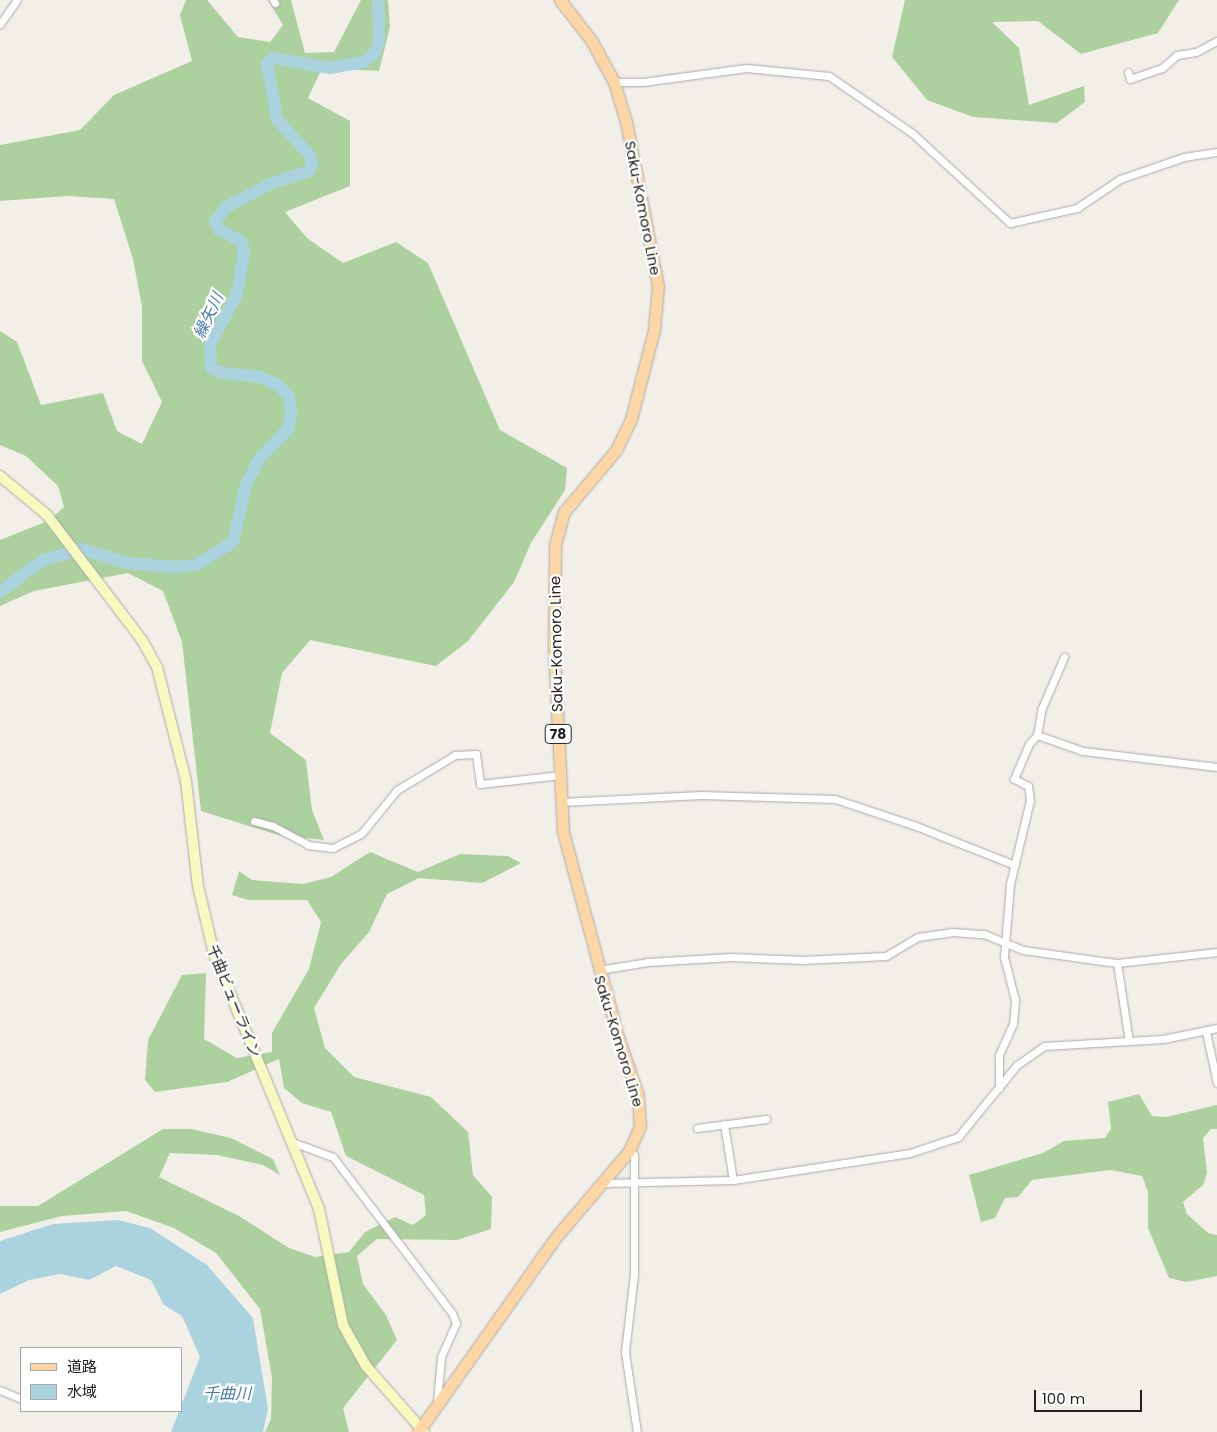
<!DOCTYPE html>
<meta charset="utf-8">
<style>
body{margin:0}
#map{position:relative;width:1217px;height:1432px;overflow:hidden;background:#f2efe9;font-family:Poppins,"Noto Sans JP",sans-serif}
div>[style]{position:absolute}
.forest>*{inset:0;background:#add19e}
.water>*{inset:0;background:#aad3df}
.river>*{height:12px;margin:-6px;padding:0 6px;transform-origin:6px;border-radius:6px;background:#aad3df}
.roads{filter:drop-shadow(0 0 1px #a9a9a9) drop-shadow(0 0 1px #a9a9a9)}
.street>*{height:7px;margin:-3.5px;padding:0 3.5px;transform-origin:3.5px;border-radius:3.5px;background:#fff}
.secondary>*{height:10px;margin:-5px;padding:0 5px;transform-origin:5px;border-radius:5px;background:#f7fabf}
.primary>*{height:11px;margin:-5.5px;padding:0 5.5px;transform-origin:5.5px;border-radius:5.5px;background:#fcd6a4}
span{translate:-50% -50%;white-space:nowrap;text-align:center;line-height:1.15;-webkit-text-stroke:4.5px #fff;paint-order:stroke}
.shield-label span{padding:1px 4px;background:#fff;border:1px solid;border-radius:4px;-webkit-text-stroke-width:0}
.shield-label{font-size:14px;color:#222;font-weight:700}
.street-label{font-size:15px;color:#222}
.water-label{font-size:16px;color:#4a7aab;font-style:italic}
.legend{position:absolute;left:20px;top:1347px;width:162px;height:65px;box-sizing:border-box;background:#fff;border:1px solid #a7a7a7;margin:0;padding:6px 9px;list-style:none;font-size:15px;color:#222}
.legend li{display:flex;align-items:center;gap:10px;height:25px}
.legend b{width:25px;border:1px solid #a7a7a7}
.scale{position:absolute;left:1034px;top:1390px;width:108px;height:22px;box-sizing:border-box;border:2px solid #222;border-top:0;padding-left:6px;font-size:15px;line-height:18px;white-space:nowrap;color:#222;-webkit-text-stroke:4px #fff;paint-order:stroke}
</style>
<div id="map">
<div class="forest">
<i style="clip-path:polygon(186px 0,207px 0,238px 37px,270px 42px,283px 25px,268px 0,291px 0,305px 53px,334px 52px,361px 0,388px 0,390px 27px,379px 71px,322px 68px,308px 98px,350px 121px,350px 186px,285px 212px,307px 238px,343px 263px,396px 242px,428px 263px,500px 430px,567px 468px,565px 490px,531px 543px,514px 582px,468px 641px,436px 666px,310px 640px,282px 673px,270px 733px,306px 760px,312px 810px,324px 840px,278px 835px,201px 811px,182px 642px,163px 591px,128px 573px,34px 591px,0 606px,0 540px,50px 520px,64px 507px,58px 486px,26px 456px,0 445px,0 331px,17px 342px,41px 405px,103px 393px,117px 431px,142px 444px,162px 402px,142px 361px,142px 307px,133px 259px,114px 199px,68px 196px,0 201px,0 145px,80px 130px,114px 95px,192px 61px,180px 15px)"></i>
<i style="clip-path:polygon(905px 0,1179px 0,1158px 33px,1081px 54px,1038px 21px,992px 22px,1019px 48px,1029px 105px,1084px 86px,1085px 102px,1057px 123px,973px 117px,927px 100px,892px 57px)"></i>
<i style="clip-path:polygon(370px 852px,418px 872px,460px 854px,508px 856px,521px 863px,482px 883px,419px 878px,387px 894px,369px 932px,341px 964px,314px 1008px,325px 1048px,354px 1077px,431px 1097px,468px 1132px,473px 1175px,492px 1197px,491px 1229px,457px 1240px,377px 1239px,357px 1256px,363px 1284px,386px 1315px,397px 1340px,343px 1408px,349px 1432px,265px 1432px,271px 1419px,272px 1378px,260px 1309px,216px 1253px,174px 1228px,126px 1211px,62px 1216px,0 1232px,0 1206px,38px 1206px,163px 1129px,191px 1129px,231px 1138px,273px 1159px,280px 1175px,263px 1165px,217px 1155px,170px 1153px,159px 1177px,239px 1216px,289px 1248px,315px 1257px,349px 1252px,365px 1232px,395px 1217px,413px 1225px,426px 1215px,424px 1195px,346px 1156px,331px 1112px,302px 1103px,284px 1088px,279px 1059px,227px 1082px,155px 1092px,145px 1080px,148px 1040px,182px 975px,206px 973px,204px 1039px,237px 1058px,272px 1052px,272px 1033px,309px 969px,321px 922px,307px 900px,248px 900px,232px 895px,239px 871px,252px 880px,303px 884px,331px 877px)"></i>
<i style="clip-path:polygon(1139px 1094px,1152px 1116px,1166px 1117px,1217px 1105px,1217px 1129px,1211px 1129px,1203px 1138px,1207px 1173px,1203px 1185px,1183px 1202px,1187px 1214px,1208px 1233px,1217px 1235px,1217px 1276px,1186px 1282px,1169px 1278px,1148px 1228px,1148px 1192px,1142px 1176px,1110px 1170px,1032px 1180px,1018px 1197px,1005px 1198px,995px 1218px,981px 1222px,969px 1175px,1043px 1153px,1064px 1141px,1105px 1138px,1111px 1129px,1108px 1102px)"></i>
</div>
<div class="water">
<i style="clip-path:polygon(118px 1220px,150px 1228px,207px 1265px,253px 1318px,268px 1409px,263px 1432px,171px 1432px,200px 1357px,182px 1316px,164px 1305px,151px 1280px,116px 1266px,89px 1280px,60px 1274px,29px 1280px,0 1294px,0 1241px,53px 1224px)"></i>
</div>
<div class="river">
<i style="left:0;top:592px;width:54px;rotate:-36.7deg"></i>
<i style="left:43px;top:560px;width:40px;rotate:-16deg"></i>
<i style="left:81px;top:549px;width:48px;rotate:16.9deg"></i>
<i style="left:127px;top:563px;width:49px;rotate:4.7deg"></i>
<i style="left:176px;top:567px;width:20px;rotate:-6deg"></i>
<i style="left:196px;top:565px;width:44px;rotate:-31.9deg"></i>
<i style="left:233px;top:542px;width:58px;rotate:-77.2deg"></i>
<i style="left:246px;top:485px;width:30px;rotate:-63deg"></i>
<i style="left:260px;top:458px;width:40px;rotate:-46deg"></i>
<i style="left:288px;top:429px;width:16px;rotate:-79deg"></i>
<i style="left:291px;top:413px;width:17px;rotate:-97deg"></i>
<i style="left:289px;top:396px;width:16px;rotate:-135deg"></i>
<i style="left:278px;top:385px;width:20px;rotate:-156deg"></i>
<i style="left:260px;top:377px;width:38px;rotate:-174deg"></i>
<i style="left:222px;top:373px;width:12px;rotate:-156deg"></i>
<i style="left:211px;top:368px;width:23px;rotate:-92deg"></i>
<i style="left:210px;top:345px;width:58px;rotate:-62.1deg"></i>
<i style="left:237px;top:294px;width:43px;rotate:-80.5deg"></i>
<i style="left:244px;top:252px;width:10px;rotate:-101deg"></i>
<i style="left:242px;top:242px;width:26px;rotate:-152deg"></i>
<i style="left:219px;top:230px;width:9px;rotate:-117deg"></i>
<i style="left:215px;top:222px;width:19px;rotate:-54deg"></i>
<i style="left:226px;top:207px;width:50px;rotate:-27.6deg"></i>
<i style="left:270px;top:184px;width:41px;rotate:-18.4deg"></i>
<i style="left:309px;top:171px;width:8px;rotate:-67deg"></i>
<i style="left:312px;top:164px;width:8px;rotate:-104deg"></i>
<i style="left:310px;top:156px;width:50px;rotate:-131.7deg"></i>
<i style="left:277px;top:119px;width:57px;rotate:-100.1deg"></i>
<i style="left:267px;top:63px;width:8px;rotate:-40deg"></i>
<i style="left:273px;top:58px;width:58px;rotate:10deg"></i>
<i style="left:330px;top:68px;width:34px;rotate:-10deg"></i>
<i style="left:363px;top:62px;width:14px;rotate:-36deg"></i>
<i style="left:374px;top:54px;width:14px;rotate:-69deg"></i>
<i style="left:379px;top:41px;width:41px;rotate:-91.4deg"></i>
</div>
<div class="roads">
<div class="street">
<i style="left:273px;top:0;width:4px;rotate:56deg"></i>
<i style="left:0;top:24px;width:29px;rotate:-55deg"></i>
<i style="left:1128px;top:72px;width:7px;rotate:74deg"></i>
<i style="left:1130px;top:79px;width:34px;rotate:-19deg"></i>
<i style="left:1162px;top:68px;width:20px;rotate:-41deg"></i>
<i style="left:1177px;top:55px;width:19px;rotate:-9deg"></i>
<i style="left:1196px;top:52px;width:24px;rotate:-28deg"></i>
<i style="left:614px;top:82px;width:29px"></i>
<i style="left:643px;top:82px;width:104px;rotate:-7.7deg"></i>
<i style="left:746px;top:68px;width:83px;rotate:5.5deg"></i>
<i style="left:829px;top:76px;width:101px;rotate:34.5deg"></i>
<i style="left:912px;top:133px;width:133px;rotate:42.6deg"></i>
<i style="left:1010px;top:223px;width:69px;rotate:-12.6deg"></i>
<i style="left:1077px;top:208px;width:52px;rotate:-34deg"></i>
<i style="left:1120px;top:179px;width:68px;rotate:-19deg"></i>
<i style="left:1184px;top:157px;width:33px;rotate:-9deg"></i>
<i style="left:1037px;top:735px;width:49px;rotate:19.2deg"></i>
<i style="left:1083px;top:751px;width:135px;rotate:6.8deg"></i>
<i style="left:562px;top:802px;width:139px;rotate:-2.9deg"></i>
<i style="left:701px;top:795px;width:134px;rotate:1.7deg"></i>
<i style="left:835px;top:799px;width:85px;rotate:18.4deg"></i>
<i style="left:916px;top:826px;width:106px;rotate:21.5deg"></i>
<i style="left:254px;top:821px;width:20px;rotate:15deg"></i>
<i style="left:273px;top:826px;width:40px;rotate:28deg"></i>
<i style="left:308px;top:845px;width:25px;rotate:7deg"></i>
<i style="left:333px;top:848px;width:31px;rotate:-27deg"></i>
<i style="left:361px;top:834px;width:57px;rotate:-50.7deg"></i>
<i style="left:397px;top:790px;width:68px;rotate:-31.1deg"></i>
<i style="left:455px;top:755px;width:21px;rotate:-3deg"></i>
<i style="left:476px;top:754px;width:30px;rotate:82deg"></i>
<i style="left:480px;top:784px;width:81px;rotate:-6.4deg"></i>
<i style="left:1117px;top:963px;width:79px;rotate:81.3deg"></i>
<i style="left:598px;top:970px;width:51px;rotate:-9.1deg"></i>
<i style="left:648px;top:962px;width:83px;rotate:-3.4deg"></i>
<i style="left:731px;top:957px;width:71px;rotate:2.4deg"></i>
<i style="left:802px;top:960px;width:84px;rotate:-2.7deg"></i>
<i style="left:886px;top:956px;width:37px;rotate:-31deg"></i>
<i style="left:918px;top:937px;width:34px;rotate:-8deg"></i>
<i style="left:952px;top:932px;width:32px;rotate:4deg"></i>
<i style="left:984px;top:934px;width:42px;rotate:22.3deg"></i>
<i style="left:1023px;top:950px;width:95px;rotate:7.9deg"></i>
<i style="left:1117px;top:963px;width:101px;rotate:-6.3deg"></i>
<i style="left:1206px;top:1032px;width:52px;rotate:77.8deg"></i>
<i style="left:999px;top:1088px;width:33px;rotate:-90deg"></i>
<i style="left:999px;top:1055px;width:34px;rotate:-66deg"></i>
<i style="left:1013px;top:1024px;width:24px;rotate:-85deg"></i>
<i style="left:1015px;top:1000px;width:44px;rotate:-104.3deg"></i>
<i style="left:1004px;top:957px;width:73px;rotate:-85.3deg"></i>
<i style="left:1010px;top:884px;width:86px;rotate:-76.6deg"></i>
<i style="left:1030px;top:800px;width:14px;rotate:-98deg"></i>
<i style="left:1028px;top:786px;width:16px;rotate:-153deg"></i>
<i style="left:1014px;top:779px;width:38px;rotate:-67deg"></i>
<i style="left:1029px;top:744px;width:12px;rotate:-48deg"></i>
<i style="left:1037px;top:735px;width:27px;rotate:-80deg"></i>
<i style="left:1042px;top:708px;width:56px;rotate:-66.7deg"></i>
<i style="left:724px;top:1124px;width:57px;rotate:80.9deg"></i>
<i style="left:697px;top:1128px;width:70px;rotate:-7.4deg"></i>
<i style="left:292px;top:1142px;width:44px;rotate:20.1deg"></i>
<i style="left:333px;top:1157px;width:196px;rotate:52.7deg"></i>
<i style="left:452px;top:1313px;width:11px;rotate:68deg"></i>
<i style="left:456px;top:1323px;width:37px;rotate:114deg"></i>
<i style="left:441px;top:1357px;width:46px;rotate:95deg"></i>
<i style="left:629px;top:1151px;width:6px;rotate:39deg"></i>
<i style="left:634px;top:1155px;width:119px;rotate:90deg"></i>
<i style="left:634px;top:1274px;width:79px;rotate:96.6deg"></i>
<i style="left:625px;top:1352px;width:81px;rotate:81.5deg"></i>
<i style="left:602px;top:1183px;width:131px;rotate:-1.3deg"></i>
<i style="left:733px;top:1180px;width:179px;rotate:-8.7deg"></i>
<i style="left:910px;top:1153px;width:51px;rotate:-18.4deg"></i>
<i style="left:958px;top:1137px;width:93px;rotate:-50.7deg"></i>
<i style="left:1017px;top:1065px;width:33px;rotate:-35deg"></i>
<i style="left:1044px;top:1046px;width:119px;rotate:-3.4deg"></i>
<i style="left:1163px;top:1039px;width:55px;rotate:-11.5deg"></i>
<i style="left:0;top:1390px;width:23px;rotate:23deg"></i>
</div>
<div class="secondary">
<i style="left:0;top:476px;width:61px;rotate:39.7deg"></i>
<i style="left:47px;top:515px;width:157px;rotate:52.8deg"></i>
<i style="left:142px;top:640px;width:31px;rotate:61deg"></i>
<i style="left:157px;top:667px;width:118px;rotate:75.7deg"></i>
<i style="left:186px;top:781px;width:106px;rotate:83.5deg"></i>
<i style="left:198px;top:886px;width:70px;rotate:76.8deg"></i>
<i style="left:214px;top:954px;width:276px;rotate:67.6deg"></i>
<i style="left:319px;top:1209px;width:118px;rotate:78.3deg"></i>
<i style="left:343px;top:1325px;width:47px;rotate:60.7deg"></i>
<i style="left:366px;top:1366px;width:88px;rotate:48.7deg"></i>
</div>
<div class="primary">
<i style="left:418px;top:1432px;width:239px;rotate:-54.7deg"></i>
<i style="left:556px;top:1237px;width:113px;rotate:-49.7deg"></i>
<i style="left:629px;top:1151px;width:27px;rotate:-66deg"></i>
<i style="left:640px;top:1126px;width:31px;rotate:-94deg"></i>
<i style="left:638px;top:1095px;width:61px;rotate:-109deg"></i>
<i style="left:618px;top:1037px;width:212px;rotate:-105deg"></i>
<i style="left:563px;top:832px;width:184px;rotate:-92.8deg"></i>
<i style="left:554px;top:648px;width:103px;rotate:-89.4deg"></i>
<i style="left:555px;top:545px;width:34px;rotate:-75deg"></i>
<i style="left:564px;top:512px;width:81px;rotate:-50deg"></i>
<i style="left:616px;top:450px;width:34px;rotate:-64deg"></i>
<i style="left:631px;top:419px;width:92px;rotate:-75.5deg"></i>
<i style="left:654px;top:330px;width:44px;rotate:-84.8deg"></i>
<i style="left:658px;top:286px;width:167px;rotate:-101deg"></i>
<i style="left:626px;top:122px;width:42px;rotate:-106.7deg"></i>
<i style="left:614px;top:82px;width:48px;rotate:-118.7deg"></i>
<i style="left:591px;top:40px;width:51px;rotate:-127.8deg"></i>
</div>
</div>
<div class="shield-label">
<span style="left:558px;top:734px">78</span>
</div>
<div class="street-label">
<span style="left:643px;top:208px;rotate:79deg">Saku-Komoro Line</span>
<span style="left:556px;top:644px;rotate:-91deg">Saku-Komoro Line</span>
<span style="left:234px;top:1001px;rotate:68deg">千曲ビューライン</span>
<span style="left:619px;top:1041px;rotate:73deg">Saku-Komoro Line</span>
</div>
<div class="water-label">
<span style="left:209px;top:316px;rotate:-65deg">繰矢川</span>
<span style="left:227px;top:1394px">千曲川</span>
</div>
<ul class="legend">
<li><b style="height:6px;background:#fcd6a4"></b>道路</li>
<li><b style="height:14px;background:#aad3df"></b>水域</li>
</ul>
<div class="scale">100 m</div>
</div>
